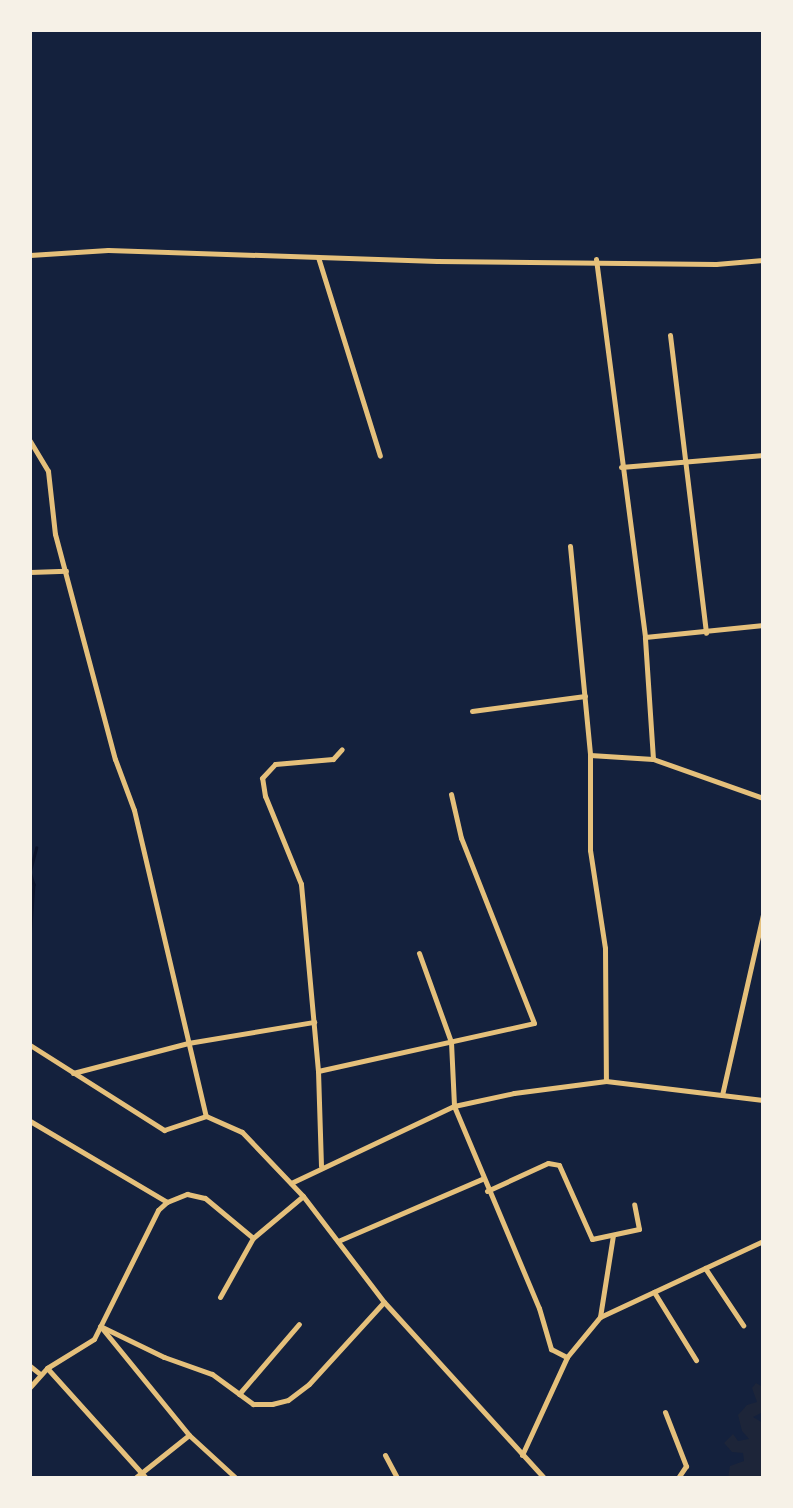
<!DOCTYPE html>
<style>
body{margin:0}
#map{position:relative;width:793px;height:1508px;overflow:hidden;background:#14213d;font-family:Manrope,sans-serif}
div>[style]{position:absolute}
.green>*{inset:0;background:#1d2539}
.stream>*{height:2.5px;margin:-1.25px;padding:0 1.25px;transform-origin:1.25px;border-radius:1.25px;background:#0b132b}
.minor>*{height:5px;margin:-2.5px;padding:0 2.5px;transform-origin:2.5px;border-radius:2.5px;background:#e5c07b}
span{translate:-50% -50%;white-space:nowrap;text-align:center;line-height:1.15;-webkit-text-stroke:5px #f6f1e7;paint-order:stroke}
.frame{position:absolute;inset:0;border:32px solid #f6f1e7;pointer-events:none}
</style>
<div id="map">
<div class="green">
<i style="clip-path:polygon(756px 1383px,763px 1387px,763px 1412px,753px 1417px,763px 1423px,763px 1478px,728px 1478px,730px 1466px,744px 1461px,743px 1453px,732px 1452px,724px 1443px,733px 1434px,738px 1441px,749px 1439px,742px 1431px,738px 1415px,747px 1405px,757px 1402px,752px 1388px)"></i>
</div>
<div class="stream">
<i style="left:30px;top:871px;width:24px;rotate:-75deg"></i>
<i style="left:30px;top:872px;width:13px;rotate:72deg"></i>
<i style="left:34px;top:884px;width:56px;rotate:94.1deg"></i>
</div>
<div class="minor">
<i style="left:30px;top:255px;width:78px;rotate:-3.7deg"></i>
<i style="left:108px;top:250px;width:329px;rotate:1.9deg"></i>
<i style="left:437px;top:261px;width:279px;rotate:0.6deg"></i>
<i style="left:716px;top:264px;width:47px;rotate:-4.9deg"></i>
<i style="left:318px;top:257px;width:208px;rotate:72.7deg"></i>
<i style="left:596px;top:259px;width:381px;rotate:82.6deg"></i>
<i style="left:670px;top:335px;width:300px;rotate:83.1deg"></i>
<i style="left:30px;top:441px;width:35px;rotate:59deg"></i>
<i style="left:48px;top:471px;width:63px;rotate:83.7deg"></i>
<i style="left:55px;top:534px;width:233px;rotate:75.1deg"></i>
<i style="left:115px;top:759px;width:54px;rotate:69.6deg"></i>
<i style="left:134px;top:810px;width:314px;rotate:76.8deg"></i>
<i style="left:621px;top:467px;width:143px;rotate:-4.8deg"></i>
<i style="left:570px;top:546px;width:210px;rotate:84.5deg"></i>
<i style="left:590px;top:755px;width:95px;rotate:90deg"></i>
<i style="left:590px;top:850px;width:99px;rotate:81.3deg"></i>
<i style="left:605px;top:948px;width:133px;rotate:89.6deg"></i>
<i style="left:30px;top:572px;width:36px;rotate:-2deg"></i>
<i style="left:472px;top:711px;width:114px;rotate:-7.6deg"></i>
<i style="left:590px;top:755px;width:63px;rotate:3.6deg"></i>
<i style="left:653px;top:759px;width:122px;rotate:-93.8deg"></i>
<i style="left:645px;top:637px;width:119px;rotate:-5.8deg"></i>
<i style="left:653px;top:759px;width:117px;rotate:19.5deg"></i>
<i style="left:419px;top:953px;width:95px;rotate:70.2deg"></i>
<i style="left:451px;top:1042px;width:64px;rotate:87.3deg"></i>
<i style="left:454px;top:1106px;width:219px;rotate:67.2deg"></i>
<i style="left:539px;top:1308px;width:43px;rotate:73.7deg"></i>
<i style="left:551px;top:1349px;width:18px;rotate:27deg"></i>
<i style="left:30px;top:1045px;width:159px;rotate:32.4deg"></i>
<i style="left:164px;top:1130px;width:44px;rotate:-18.4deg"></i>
<i style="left:206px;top:1116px;width:39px;rotate:24deg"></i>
<i style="left:242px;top:1132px;width:88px;rotate:46.4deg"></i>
<i style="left:303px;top:1196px;width:133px;rotate:52.6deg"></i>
<i style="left:384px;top:1302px;width:238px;rotate:47.7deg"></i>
<i style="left:318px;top:1071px;width:221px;rotate:-12.5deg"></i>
<i style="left:534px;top:1023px;width:199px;rotate:-111.5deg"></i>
<i style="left:461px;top:838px;width:45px;rotate:-102.8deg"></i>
<i style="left:73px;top:1073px;width:119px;rotate:-14.6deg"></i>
<i style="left:188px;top:1043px;width:128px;rotate:-9.5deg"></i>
<i style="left:722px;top:1095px;width:185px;rotate:-77.2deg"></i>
<i style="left:30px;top:1121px;width:159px;rotate:30.6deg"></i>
<i style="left:321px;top:1166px;width:95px;rotate:-91.8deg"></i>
<i style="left:318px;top:1071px;width:188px;rotate:-95.2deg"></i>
<i style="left:301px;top:884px;width:95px;rotate:-112.2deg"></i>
<i style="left:265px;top:796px;width:18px;rotate:-99deg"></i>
<i style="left:262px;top:778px;width:19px;rotate:-47deg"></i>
<i style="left:275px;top:764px;width:58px;rotate:-4.9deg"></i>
<i style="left:333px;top:759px;width:13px;rotate:-48deg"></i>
<i style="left:291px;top:1183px;width:180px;rotate:-25.3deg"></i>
<i style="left:454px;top:1106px;width:61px;rotate:-12.2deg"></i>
<i style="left:514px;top:1093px;width:93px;rotate:-7.4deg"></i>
<i style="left:606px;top:1081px;width:158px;rotate:6.9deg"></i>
<i style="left:487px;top:1191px;width:67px;rotate:-24.7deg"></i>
<i style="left:548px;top:1163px;width:11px;rotate:10deg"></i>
<i style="left:559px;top:1165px;width:81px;rotate:66deg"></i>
<i style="left:592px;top:1239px;width:48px;rotate:-12deg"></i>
<i style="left:639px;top:1229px;width:25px;rotate:-101deg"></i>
<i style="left:338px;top:1241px;width:157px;rotate:-23.3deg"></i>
<i style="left:705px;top:1268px;width:69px;rotate:56.3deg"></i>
<i style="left:654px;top:1292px;width:80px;rotate:58.3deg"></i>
<i style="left:220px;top:1297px;width:68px;rotate:-60.8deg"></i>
<i style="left:253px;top:1238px;width:65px;rotate:-40deg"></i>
<i style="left:600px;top:1317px;width:83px;rotate:-81deg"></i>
<i style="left:100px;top:1326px;width:71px;rotate:25.8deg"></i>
<i style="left:164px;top:1357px;width:51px;rotate:19.5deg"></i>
<i style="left:212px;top:1374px;width:51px;rotate:36.2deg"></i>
<i style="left:253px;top:1404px;width:19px"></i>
<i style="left:272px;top:1404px;width:16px;rotate:-14deg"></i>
<i style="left:288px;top:1400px;width:26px;rotate:-37deg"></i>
<i style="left:309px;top:1384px;width:111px;rotate:-47.6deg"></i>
<i style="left:101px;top:1327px;width:139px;rotate:50.8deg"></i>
<i style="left:189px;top:1435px;width:64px;rotate:42.5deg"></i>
<i style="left:30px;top:1366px;width:13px;rotate:39deg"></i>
<i style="left:47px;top:1368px;width:148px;rotate:48deg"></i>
<i style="left:30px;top:1387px;width:25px;rotate:-48deg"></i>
<i style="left:47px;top:1368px;width:55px;rotate:-31.7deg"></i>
<i style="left:94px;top:1339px;width:144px;rotate:-63.6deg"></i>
<i style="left:158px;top:1210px;width:12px;rotate:-42deg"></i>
<i style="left:167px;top:1202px;width:22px;rotate:-22deg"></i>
<i style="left:187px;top:1194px;width:18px;rotate:13deg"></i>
<i style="left:205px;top:1198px;width:62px;rotate:39.8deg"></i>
<i style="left:239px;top:1394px;width:92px;rotate:-49.4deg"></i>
<i style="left:665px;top:1412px;width:58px;rotate:68.7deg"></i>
<i style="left:686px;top:1466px;width:14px;rotate:124deg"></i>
<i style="left:385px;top:1455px;width:26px;rotate:62deg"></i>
<i style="left:522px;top:1455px;width:108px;rotate:-65.3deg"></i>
<i style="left:567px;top:1357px;width:52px;rotate:-50.5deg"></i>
<i style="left:600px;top:1317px;width:180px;rotate:-25deg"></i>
<i style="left:135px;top:1478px;width:69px;rotate:-38.5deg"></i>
</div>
<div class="frame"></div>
</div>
